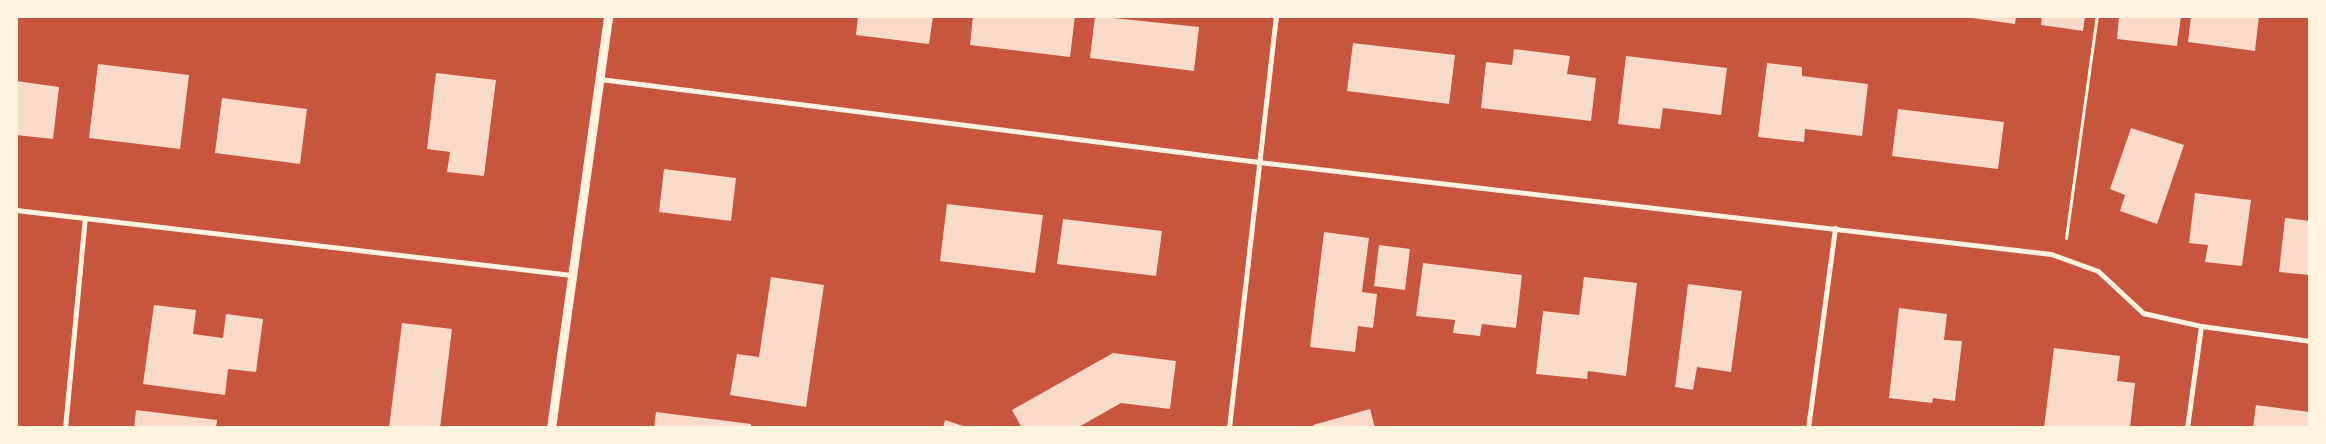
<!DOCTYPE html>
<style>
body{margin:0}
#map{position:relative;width:2326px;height:444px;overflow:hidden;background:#c8553d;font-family:"Alegreya Sans",sans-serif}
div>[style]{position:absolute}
.building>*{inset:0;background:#f7dbc8}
.path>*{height:3px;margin:-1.5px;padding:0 1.5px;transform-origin:1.5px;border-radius:1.5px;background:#fff3e0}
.minor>*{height:5px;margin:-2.5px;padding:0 2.5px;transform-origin:2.5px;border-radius:2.5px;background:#fff3e0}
.tertiary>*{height:9px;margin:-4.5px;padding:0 4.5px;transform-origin:4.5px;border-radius:4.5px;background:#fff3e0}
span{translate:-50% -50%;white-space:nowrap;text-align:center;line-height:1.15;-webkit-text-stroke:4px #fff3e0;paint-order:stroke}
.frame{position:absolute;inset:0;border:18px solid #fff3e0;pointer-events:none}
</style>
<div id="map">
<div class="building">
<i style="clip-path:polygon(858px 16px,933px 16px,929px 44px,856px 35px)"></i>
<i style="clip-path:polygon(973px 16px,1075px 16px,1070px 57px,970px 45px)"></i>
<i style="clip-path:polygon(1095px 16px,1199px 27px,1194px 71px,1090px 58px)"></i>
<i style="clip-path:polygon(1958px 16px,2016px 16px,2015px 24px)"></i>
<i style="clip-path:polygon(2042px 16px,2085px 16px,2083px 31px,2041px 25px)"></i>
<i style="clip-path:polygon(2119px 16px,2181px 16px,2177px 46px,2117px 39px)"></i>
<i style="clip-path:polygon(2191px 16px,2259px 16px,2255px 51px,2188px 42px)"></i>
<i style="clip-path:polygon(1353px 43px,1455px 55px,1449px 104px,1347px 91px)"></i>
<i style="clip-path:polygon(1514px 49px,1570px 56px,1567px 74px,1596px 78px,1591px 121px,1481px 108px,1486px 62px,1512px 65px)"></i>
<i style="clip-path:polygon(1626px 56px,1727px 68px,1721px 115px,1663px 108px,1660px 129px,1618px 124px)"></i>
<i style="clip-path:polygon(1767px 63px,1802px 67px,1802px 76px,1868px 84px,1862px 136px,1805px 129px,1804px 142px,1758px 137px)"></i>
<i style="clip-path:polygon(98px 64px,189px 75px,180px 149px,89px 138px)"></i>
<i style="clip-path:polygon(436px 73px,496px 80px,484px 176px,447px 172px,450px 152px,427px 149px)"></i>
<i style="clip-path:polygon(16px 81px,59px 87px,53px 139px,16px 135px)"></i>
<i style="clip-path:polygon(222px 98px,307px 109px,300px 164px,215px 153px)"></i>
<i style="clip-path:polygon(1898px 109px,2004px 122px,1998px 169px,1892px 156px)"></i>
<i style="clip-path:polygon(2131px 128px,2184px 145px,2157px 224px,2120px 211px,2125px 195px,2110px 189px)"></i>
<i style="clip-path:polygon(664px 169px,736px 178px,731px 221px,659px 212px)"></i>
<i style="clip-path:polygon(2195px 193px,2251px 200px,2242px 266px,2205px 262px,2208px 245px,2189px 243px)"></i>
<i style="clip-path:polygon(947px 204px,1043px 215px,1035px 273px,940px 261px)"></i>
<i style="clip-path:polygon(2285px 218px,2310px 221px,2310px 275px,2279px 272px)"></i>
<i style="clip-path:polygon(1063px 219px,1162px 231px,1156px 276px,1057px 264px)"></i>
<i style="clip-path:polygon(1324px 232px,1369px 238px,1362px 292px,1377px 294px,1373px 328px,1358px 326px,1355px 352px,1310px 347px)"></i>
<i style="clip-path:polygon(1379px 245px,1410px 249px,1405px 290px,1374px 286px)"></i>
<i style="clip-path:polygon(1423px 263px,1522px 275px,1516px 328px,1482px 324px,1480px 336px,1453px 333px,1455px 320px,1416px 316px)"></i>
<i style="clip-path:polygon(771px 277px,824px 285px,806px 407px,730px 395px,737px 354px,759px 357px)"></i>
<i style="clip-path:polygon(1584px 277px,1637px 283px,1626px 376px,1588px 371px,1587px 379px,1536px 374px,1543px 311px,1579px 315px)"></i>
<i style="clip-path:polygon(1688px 284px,1742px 291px,1731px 372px,1697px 367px,1693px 390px,1675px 387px)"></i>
<i style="clip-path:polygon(154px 305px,196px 310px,193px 334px,223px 338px,226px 314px,263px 319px,256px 372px,228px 369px,225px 395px,143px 384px)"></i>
<i style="clip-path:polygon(1899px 308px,1947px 314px,1944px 340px,1962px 341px,1955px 401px,1933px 398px,1932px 403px,1889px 398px)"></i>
<i style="clip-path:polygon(402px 323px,452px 329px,440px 428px,389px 428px)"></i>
<i style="clip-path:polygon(2054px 348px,2120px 356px,2117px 381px,2135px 383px,2130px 428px,2044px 428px)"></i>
<i style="clip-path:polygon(1113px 353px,1176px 361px,1170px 409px,1121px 403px,1077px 428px,1022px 428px,1012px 410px)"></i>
<i style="clip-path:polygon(2256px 405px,2310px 412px,2310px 428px,2253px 428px)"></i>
<i style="clip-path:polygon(1370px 409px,1375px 428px,1314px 428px,1313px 425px)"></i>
<i style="clip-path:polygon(136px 410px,217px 420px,216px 428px,134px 428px)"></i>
<i style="clip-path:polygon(656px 412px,751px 424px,751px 428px,654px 428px)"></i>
<i style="clip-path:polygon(945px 420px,966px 427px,966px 428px,943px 428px)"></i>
</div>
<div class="path">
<i style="left:2066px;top:238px;width:224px;rotate:-82.1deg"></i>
</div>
<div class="minor">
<i style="left:600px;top:79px;width:664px;rotate:7.18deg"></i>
<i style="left:1259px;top:162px;width:797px;rotate:6.63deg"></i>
<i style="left:2051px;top:254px;width:50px;rotate:19.9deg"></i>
<i style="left:2098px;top:271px;width:62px;rotate:43deg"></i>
<i style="left:2143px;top:313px;width:59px;rotate:12.6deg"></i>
<i style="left:2201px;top:326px;width:110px;rotate:7.8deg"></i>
<i style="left:16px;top:210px;width:559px;rotate:6.68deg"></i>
<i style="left:65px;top:428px;width:211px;rotate:-84.6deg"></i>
<i style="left:1229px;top:428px;width:415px;rotate:-83.5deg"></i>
<i style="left:1808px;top:428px;width:202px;rotate:-82.3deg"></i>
<i style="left:2187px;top:428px;width:103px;rotate:-82.2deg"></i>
</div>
<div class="tertiary">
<i style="left:551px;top:428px;width:416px;rotate:-82.1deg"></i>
</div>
<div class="frame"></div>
</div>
